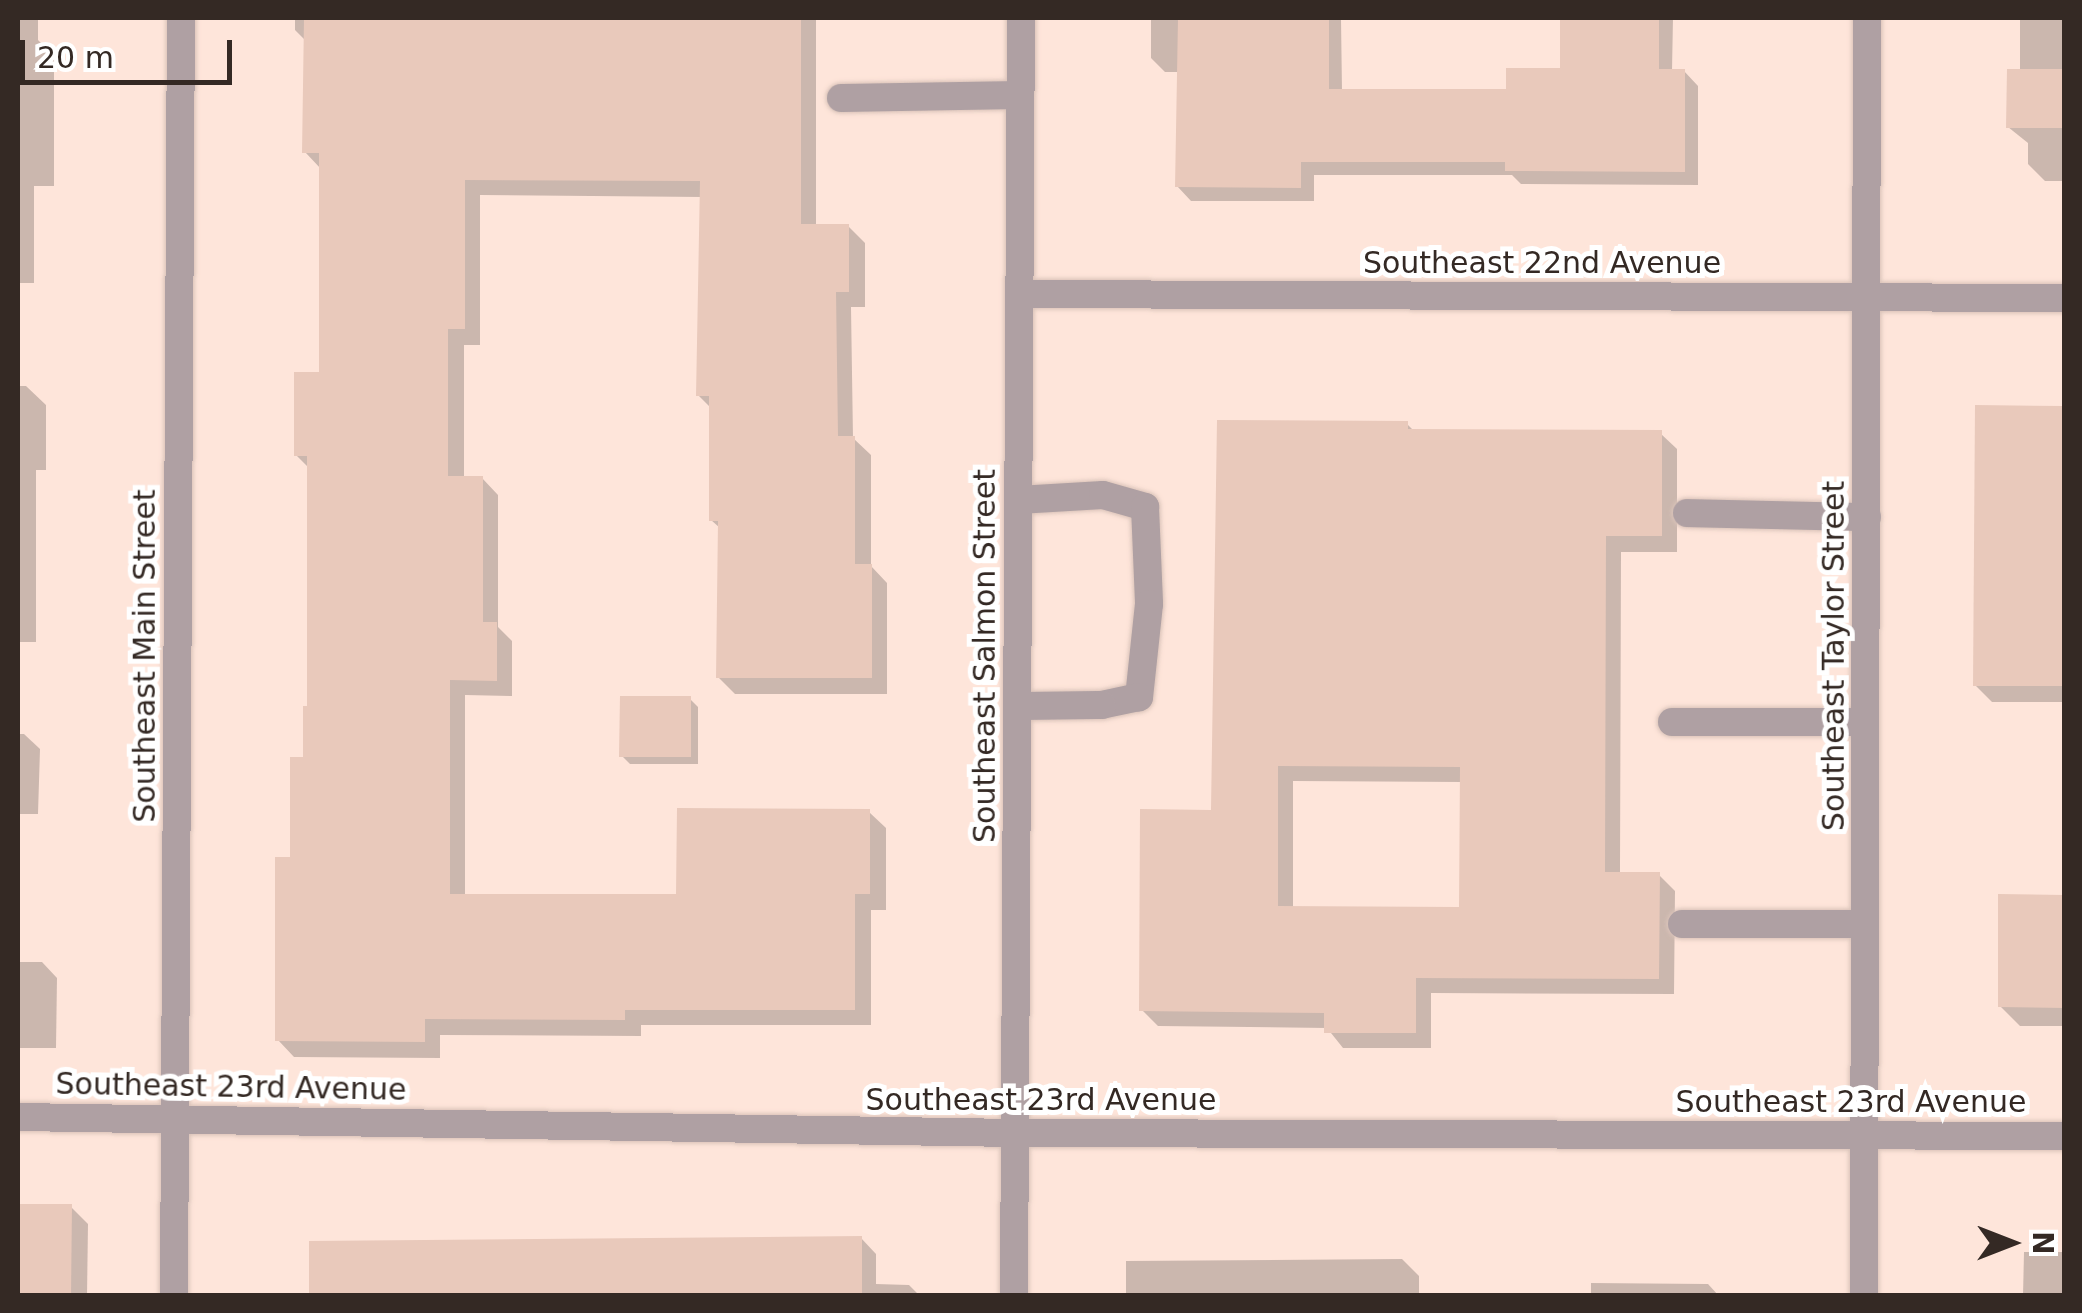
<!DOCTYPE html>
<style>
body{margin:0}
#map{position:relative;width:2082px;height:1313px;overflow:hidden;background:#fee5da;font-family:"DejaVu Sans",sans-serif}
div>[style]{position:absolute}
.shadow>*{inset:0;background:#0003}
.building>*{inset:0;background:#e9c9bb}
.roads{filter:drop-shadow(0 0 2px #dac3b9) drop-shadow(0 0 2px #dac3b9)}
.service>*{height:28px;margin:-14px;padding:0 14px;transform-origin:14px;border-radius:14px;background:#afa0a3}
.minor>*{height:28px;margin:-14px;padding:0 14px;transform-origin:14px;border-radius:14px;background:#afa0a3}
span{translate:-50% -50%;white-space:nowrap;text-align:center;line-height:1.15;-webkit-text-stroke:10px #fff;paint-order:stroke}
.street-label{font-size:30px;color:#342924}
.frame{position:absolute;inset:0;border:20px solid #342924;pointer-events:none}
.north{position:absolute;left:1962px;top:1193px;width:100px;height:100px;-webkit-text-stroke:8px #fff;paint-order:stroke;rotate:90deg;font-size:28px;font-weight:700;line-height:40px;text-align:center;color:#342924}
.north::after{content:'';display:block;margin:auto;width:35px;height:45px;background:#342924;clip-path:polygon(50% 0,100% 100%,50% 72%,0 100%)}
.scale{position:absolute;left:20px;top:40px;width:212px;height:45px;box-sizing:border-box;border:5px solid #342924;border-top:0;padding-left:12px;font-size:30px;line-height:35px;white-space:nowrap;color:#342924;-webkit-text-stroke:8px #fff;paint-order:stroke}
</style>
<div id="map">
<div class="shadow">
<i style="clip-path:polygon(18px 18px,38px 18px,38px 40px,54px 56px,54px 186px,34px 186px,34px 283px,18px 283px)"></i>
<i style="clip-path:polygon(295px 18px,816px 18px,816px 226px,848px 226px,865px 243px,865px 307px,851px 307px,853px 438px,871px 455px,871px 566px,887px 583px,887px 694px,735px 694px,718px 677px,720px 528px,711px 520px,711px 408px,698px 395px,702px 197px,480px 195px,480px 345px,464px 345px,464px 478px,482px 478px,498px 495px,498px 627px,512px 641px,512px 696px,465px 695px,465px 897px,678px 897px,869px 812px,886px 828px,886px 910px,871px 910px,871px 1025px,641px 1025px,641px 1036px,440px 1035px,440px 1058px,294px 1057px,278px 1040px,309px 709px,309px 468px,296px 455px,321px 375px,321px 169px,305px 152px,306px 41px,295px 30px)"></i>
<i style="clip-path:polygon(1151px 18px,1341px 18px,1342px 91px,1508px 91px,1562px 71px,1563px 18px,1673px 18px,1672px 71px,1684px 71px,1698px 86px,1698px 185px,1521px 184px,1512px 175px,1314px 175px,1314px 201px,1191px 201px,1177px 186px,1179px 72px,1165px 72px,1151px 58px)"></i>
<i style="clip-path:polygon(2020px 18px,2064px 18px,2064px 181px,2045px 181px,2028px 164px,2028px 143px,2008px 127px,2020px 71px)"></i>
<i style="clip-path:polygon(18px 386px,26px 386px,46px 405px,46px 470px,36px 470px,36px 642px,18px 642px)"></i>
<i style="clip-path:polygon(1978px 408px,2064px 409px,2064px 702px,1992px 702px,1975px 685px)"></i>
<i style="clip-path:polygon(evenodd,1407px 424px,1415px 432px,1660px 433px,1677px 449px,1677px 552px,1621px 552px,1620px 875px,1659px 875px,1675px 891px,1674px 994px,1431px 993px,1431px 1048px,1343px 1048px,1327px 1028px,1158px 1026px,1142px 1010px,1213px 812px,1407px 424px,1293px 781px,1462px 782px,1462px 910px,1293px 908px,1293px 781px)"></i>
<i style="clip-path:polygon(690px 699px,698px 707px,698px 764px,630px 764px,622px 756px)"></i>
<i style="clip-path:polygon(18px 734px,24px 734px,40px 749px,38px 814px,18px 814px)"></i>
<i style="clip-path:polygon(2000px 897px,2064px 898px,2064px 1026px,2020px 1026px,2000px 1006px)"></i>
<i style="clip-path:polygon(18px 962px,42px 962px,57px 978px,56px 1048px,18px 1048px)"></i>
<i style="clip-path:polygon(18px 1207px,71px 1207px,88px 1224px,87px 1296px,18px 1296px)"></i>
<i style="clip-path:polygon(861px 1238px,876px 1254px,876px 1284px,909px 1285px,920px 1296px,312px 1296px)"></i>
<i style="clip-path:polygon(2024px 1252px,2064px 1252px,2064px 1296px,2023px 1296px)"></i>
<i style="clip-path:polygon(1402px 1259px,1419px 1276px,1419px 1296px,1126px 1296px,1126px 1261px)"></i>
<i style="clip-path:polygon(1591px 1283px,1708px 1284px,1719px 1296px,1591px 1296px)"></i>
</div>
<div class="building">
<i style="clip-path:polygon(304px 18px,801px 18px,801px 224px,849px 224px,849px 292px,836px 292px,838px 436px,855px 436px,855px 564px,872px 564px,872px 678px,716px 678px,718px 521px,709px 521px,709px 396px,696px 396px,700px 181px,465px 180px,465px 329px,448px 329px,448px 476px,483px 476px,483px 622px,497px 622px,497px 681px,450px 680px,450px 894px,676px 894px,677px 808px,870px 809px,870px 894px,855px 894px,855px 1010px,625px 1010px,625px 1020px,425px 1019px,425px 1042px,275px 1041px,275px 857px,290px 857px,290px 757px,303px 757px,303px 706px,307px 706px,307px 456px,294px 456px,294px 372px,319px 372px,319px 153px,302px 153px)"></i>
<i style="clip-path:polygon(1178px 18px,1329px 18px,1329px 89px,1506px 89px,1506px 68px,1560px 68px,1560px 18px,1659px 18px,1659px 69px,1685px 69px,1685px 172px,1505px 171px,1505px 162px,1301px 162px,1301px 188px,1175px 187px)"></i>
<i style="clip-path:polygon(2007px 69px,2064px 69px,2064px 128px,2006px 128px)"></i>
<i style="clip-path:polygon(1975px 405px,2064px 406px,2064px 686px,1973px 686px)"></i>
<i style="clip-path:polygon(evenodd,1217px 420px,1408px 421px,1408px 429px,1662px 430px,1662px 536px,1606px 536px,1605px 872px,1660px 872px,1659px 979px,1416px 978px,1416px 1033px,1324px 1033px,1324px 1013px,1139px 1011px,1140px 809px,1211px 810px,1217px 420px,1278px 766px,1460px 767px,1459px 907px,1278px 906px,1278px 766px)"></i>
<i style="clip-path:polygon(620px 696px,691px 696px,691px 757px,619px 757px)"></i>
<i style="clip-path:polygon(1998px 894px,2064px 895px,2064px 1008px,1998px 1007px)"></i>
<i style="clip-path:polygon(18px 1204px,72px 1204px,71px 1296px,18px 1296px)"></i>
<i style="clip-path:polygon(862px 1236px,862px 1296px,309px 1296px,309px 1241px)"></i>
</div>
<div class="roads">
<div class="service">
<i style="left:841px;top:98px;width:179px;rotate:-1deg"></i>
<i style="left:1018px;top:500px;width:85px;rotate:-3.4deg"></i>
<i style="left:1103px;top:495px;width:44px;rotate:15.9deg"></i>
<i style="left:1145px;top:507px;width:97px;rotate:87.6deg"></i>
<i style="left:1149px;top:604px;width:94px;rotate:96.1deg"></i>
<i style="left:1139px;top:697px;width:38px;rotate:168deg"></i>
<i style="left:1102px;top:705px;width:84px;rotate:179.3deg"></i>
<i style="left:1687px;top:513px;width:180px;rotate:1.3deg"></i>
<i style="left:1672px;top:722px;width:193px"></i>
<i style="left:1682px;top:924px;width:183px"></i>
</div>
<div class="minor">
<i style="left:1019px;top:294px;width:1045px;rotate:0.22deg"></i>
<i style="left:18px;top:1117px;width:997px;rotate:0.92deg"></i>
<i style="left:1015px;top:1133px;width:1049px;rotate:0.16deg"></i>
<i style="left:174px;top:1296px;width:1278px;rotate:-89.69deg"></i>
<i style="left:1014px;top:1296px;width:1278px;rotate:-89.69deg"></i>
<i style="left:1864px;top:1296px;width:1278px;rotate:-89.87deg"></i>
</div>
</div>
<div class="street-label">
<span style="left:1542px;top:263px">Southeast 22nd Avenue</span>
<span style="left:145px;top:656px;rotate:-90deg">Southeast Main Street</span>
<span style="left:985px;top:656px;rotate:-90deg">Southeast Salmon Street</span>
<span style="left:1834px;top:656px;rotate:-90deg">Southeast Taylor Street</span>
<span style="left:231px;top:1087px;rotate:1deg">Southeast 23rd Avenue</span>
<span style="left:1041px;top:1100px">Southeast 23rd Avenue</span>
<span style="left:1851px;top:1102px">Southeast 23rd Avenue</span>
</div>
<div class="frame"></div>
<div class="north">N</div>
<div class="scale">20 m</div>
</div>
